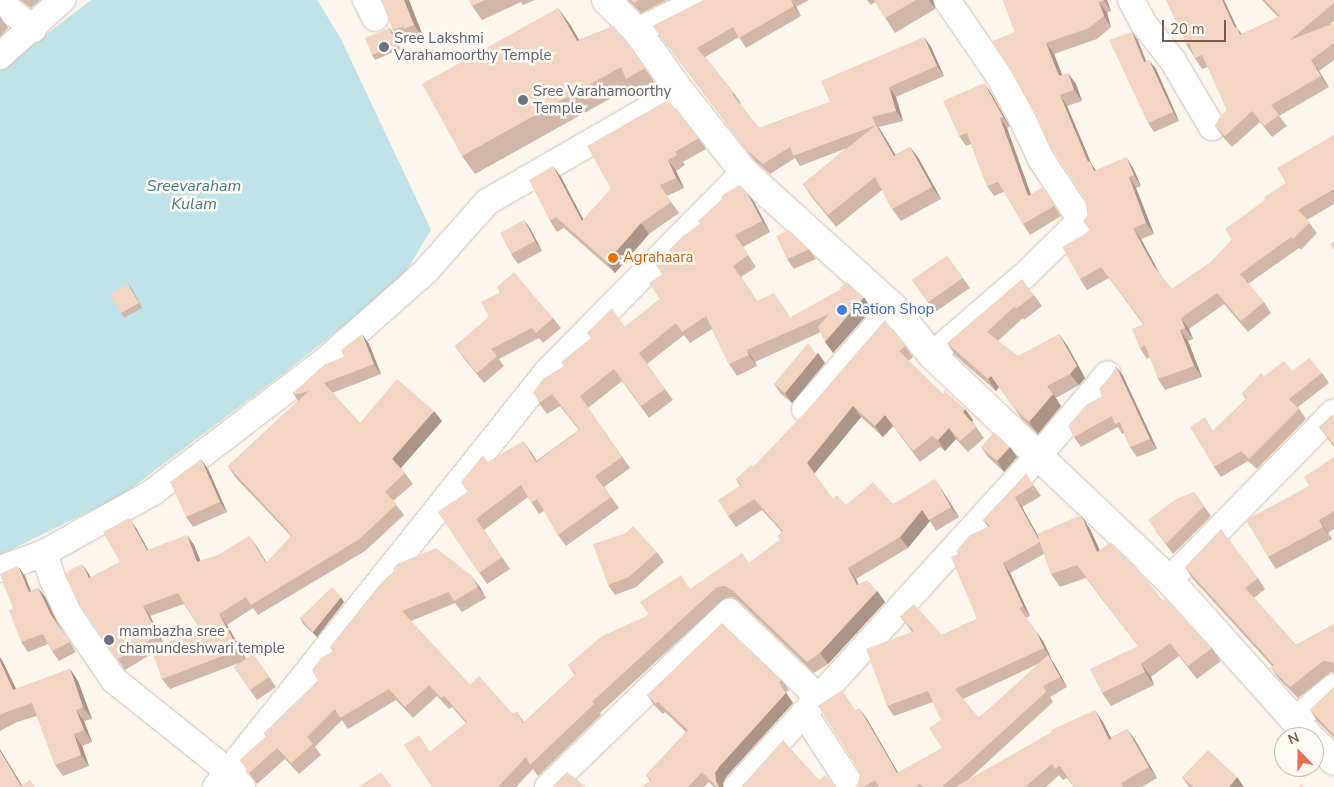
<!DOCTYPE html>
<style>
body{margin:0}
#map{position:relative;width:1334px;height:787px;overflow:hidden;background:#fdf6ec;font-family:"Nunito Sans",sans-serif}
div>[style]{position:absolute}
.water>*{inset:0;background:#bfe3e8}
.roads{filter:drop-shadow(0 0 1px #d1beb0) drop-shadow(0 0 1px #d1beb0)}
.minor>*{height:26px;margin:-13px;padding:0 13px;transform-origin:13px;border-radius:13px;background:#fff}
.tertiary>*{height:28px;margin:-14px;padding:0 14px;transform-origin:14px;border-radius:14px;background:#fff}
.wall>*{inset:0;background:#d1b7a8}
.shaded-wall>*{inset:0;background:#aa9588}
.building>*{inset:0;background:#f3d5c3}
.dots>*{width:14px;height:14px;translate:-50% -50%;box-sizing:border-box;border:2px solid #fffaf3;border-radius:50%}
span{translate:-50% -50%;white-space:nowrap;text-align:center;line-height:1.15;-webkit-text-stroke:5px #fffaf3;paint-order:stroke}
.worship-label{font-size:15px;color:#5b616d}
.left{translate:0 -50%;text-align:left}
.food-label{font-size:15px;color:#c56008}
.shop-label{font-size:15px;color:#366cbe}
.water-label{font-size:16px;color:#437c86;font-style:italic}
.north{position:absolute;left:1274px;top:727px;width:50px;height:50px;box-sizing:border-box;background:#fffaf3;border:1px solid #cabbb1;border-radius:50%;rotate:338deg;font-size:14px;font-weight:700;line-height:20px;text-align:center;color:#7a5c4d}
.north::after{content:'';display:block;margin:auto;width:18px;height:22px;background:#e76f51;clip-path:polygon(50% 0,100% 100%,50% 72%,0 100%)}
.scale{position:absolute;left:1162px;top:20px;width:64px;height:22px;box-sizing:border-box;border:2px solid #7a5c4d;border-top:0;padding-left:6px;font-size:15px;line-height:18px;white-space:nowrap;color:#7a5c4d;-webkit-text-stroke:4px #fffaf3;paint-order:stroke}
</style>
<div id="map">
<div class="water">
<i style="clip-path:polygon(91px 0,317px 0,340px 37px,431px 230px,400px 281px,284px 373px,121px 496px,0 555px,0 70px)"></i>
</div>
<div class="roads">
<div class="minor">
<i style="left:366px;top:0;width:20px;rotate:63deg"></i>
<i style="left:1131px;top:0;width:27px;rotate:62deg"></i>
<i style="left:1144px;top:24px;width:47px;rotate:51.9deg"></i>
<i style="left:1173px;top:61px;width:77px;rotate:59.4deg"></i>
<i style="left:0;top:2px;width:43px;rotate:39.3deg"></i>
<i style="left:637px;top:31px;width:71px;rotate:-25.8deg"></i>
<i style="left:0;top:56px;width:84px;rotate:-42.1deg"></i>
<i style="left:932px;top:355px;width:124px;rotate:-40.8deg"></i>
<i style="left:1026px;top:274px;width:77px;rotate:-44.5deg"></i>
<i style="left:1081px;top:220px;width:73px;rotate:-123.3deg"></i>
<i style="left:1041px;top:159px;width:38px;rotate:-115deg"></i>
<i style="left:1025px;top:124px;width:55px;rotate:-118.4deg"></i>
<i style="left:999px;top:76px;width:92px;rotate:-124.4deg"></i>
<i style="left:805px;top:409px;width:135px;rotate:-49.2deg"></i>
<i style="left:44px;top:553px;width:28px;rotate:72deg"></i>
<i style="left:53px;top:580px;width:40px;rotate:65deg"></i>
<i style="left:70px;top:616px;width:78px;rotate:55.5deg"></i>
<i style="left:114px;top:680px;width:147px;rotate:38.7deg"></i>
<i style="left:229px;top:772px;width:20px;rotate:49deg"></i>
<i style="left:0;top:569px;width:47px;rotate:-20deg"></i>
<i style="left:44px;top:553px;width:125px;rotate:-29.2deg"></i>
<i style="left:153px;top:492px;width:220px;rotate:-37.4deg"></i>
<i style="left:328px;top:358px;width:131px;rotate:-41.6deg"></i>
<i style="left:426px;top:271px;width:92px;rotate:-48.5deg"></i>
<i style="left:487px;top:202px;width:223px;rotate:-29.9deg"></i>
<i style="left:1169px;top:580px;width:235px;rotate:-45.5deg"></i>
<i style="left:804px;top:713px;width:88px;rotate:57deg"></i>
<i style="left:1294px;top:721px;width:52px;rotate:-40.4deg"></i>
<i style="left:216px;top:787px;width:531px;rotate:-51.42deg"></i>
<i style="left:547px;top:372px;width:281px;rotate:-45.4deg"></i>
<i style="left:548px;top:787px;width:252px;rotate:-44deg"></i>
<i style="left:729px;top:612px;width:124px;rotate:43.7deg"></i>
<i style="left:737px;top:787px;width:449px;rotate:-47.7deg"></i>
<i style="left:1039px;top:455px;width:106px;rotate:-49.6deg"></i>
</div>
<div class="tertiary">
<i style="left:606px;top:0;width:44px;rotate:45deg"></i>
<i style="left:637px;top:31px;width:74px;rotate:54.4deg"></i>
<i style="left:680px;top:91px;width:103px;rotate:51.7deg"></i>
<i style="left:744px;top:172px;width:201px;rotate:42.2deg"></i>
<i style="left:893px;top:307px;width:62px;rotate:50.9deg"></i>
<i style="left:932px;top:355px;width:327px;rotate:43.5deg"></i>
<i style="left:1169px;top:580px;width:211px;rotate:48.1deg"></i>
<i style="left:1314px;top:741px;width:28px;rotate:45deg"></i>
</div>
</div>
<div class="wall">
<i style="clip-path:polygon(20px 0,40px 0,31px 8px)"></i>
<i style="clip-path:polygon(382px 0,409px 0,424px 39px,414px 44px,412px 41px,403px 44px,393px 30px)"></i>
<i style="clip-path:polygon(469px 0,535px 0,523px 5px,521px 2px,482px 20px,472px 6px)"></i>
<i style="clip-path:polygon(628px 0,667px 0,641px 13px)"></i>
<i style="clip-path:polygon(704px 0,809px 0,796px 7px,801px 16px,746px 48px,739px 37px,705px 57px,734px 93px,741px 103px,740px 104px,759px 128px,830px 102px,924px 37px,931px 47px,944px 76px,896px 97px,903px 121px,879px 127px,895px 155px,910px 147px,919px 159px,941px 199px,901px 221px,892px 209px,882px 190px,836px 227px,811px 196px,803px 184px,847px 148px,800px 166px,795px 158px,770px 174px,755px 161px,653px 26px)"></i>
<i style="clip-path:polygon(867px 0,933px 0,935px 9px,895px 33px,875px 2px,871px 5px)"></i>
<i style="clip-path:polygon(1003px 0,1107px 0,1111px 11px,1107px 13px,1111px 27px,1097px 39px,1054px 54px,1062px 75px,1076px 84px,1082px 101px,1067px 106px,1092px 165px,1096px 170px,1133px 168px,1141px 186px,1136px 188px,1154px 234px,1141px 239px,1159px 273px,1172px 289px,1211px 262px,1232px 240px,1265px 200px,1286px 183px,1334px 135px,1334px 204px,1307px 220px,1317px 233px,1301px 250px,1299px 248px,1248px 284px,1264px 302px,1271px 313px,1248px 332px,1224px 304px,1189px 329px,1193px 339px,1188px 341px,1202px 377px,1165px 390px,1158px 379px,1150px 357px,1147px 359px,1140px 348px,1143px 324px,1109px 278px,1087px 290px,1080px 279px,1090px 231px,1086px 201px,1015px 32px)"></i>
<i style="clip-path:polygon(1224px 0,1237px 28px,1242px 34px,1278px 17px,1262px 0,1334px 0,1334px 21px,1329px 25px,1334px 23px,1334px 60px,1319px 71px,1329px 87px,1279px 116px,1287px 126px,1272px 137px,1260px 122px,1232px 147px,1223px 137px,1215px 126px,1227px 110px,1208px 67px,1202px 69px,1186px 44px)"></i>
<i style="clip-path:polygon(558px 8px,571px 26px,579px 40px,614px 26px,658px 87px,639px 97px,631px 87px,475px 174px,462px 156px)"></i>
<i style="clip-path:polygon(0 16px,8px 28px,0 37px)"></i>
<i style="clip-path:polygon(389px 28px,393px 33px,400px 49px,375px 60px,372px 55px)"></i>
<i style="clip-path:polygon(1132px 32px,1138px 41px,1146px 61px,1156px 69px,1179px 121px,1154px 132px,1148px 123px)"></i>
<i style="clip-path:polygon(984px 83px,991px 93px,1010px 127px,1007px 128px,1031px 195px,1042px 188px,1061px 216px,1030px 235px,1023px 224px,1004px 192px,994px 196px,987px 186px,971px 144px,966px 146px,959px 136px)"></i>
<i style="clip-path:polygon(698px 138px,706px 149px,683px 162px,685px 165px,676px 171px,684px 188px,667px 196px,679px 213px,649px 234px,615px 273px,564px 228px,557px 232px,550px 221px,553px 166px,561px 177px,583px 220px,611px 189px)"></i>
<i style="clip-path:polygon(754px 202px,770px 232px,743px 247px,756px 267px,741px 277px,757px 301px,793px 320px,791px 317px,872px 309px,833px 353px,821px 332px,755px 362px,757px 366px,737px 376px,729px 364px,712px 329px,690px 343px,684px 335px,647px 364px,673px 400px,649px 418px,622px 381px,588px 408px,630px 468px,604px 487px,619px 508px,566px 546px,558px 535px,544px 511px,539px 514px,528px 497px,484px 530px,510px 569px,487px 584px,438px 512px,468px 492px,461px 482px,488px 462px,531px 452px,536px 461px,579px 430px,560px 406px,547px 414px,539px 403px,564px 366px,625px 327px,660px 299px,662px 274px)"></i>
<i style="clip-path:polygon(524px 220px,531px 230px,542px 251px,518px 264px,511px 254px)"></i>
<i style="clip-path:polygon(809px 249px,816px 259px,794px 269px,787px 259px)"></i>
<i style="clip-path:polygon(947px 256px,970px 288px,935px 312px,912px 280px)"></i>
<i style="clip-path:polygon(128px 284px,142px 308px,124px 318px,121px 313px)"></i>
<i style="clip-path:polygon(497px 287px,553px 318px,561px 328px,543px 343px,539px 338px,499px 359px,504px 366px,484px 383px,462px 356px,455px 346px,489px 317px,500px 292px)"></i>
<i style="clip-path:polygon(1034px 295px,1042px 306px,1024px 320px,1023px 318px,998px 341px,1018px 356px,1067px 345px,1085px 378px,1079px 385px,1056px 398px,1061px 406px,1038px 434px,1022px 419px,999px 387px,996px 391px,955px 355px,947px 343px)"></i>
<i style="clip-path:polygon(evenodd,369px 344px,381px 374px,332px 393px,360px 423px,442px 421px,401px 468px,413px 484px,393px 501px,404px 515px,365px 551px,258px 615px,253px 608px,227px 625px,246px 659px,253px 654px,276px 687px,257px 700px,234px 667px,239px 663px,170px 689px,162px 679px,153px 653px,125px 670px,76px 598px,89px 574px,90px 578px,120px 562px,136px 528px,148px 550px,194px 545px,200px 561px,257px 547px,267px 563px,291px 536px,235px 477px,228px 466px,298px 401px,293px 393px,344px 357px,369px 344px,184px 604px,201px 630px,164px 644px,150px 616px,184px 604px)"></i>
<i style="clip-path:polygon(905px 346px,913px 357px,908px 361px,943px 394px,965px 409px,973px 420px,972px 421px,984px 438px,968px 452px,956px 439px,945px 451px,940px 447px,920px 462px,893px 426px,883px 437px,861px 417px,814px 474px,833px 499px,846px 505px,893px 504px,942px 490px,959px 517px,936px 531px,930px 521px,908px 548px,856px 579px,858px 584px,877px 591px,885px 602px,828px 664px,814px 673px,739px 601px,732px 597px,725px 598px,600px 713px,601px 715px,538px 776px,533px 769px,516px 787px,432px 787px,430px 752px,466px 723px,452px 707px,449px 709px,437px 696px,413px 718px,396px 700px,348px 729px,342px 720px,315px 747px,321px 755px,299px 774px,285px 759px,257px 784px,240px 760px,266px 737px,264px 733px,318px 681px,333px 651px,330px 647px,383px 581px,479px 586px,486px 598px,462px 612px,455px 603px,411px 621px,470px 685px,513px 714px,517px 712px,524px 722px,575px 675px,568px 665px,690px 589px,749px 563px,780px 540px,782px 532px,762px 510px,736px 527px,728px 516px,740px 486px,736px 479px,753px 467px)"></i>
<i style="clip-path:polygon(818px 353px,825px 363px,792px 403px,781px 394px,774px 384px)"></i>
<i style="clip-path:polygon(1116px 366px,1123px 376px,1157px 449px,1137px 457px,1130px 447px,1124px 433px,1122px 434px,1118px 427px,1081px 447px,1074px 437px,1102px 396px)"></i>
<i style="clip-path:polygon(1292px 371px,1322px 373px,1329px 383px,1298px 407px,1306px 419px,1257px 469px,1248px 461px,1221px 477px,1214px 467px,1214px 430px,1246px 399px,1242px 393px,1264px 376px)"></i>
<i style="clip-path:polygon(1334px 415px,1334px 447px,1319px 427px)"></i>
<i style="clip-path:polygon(981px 447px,1010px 447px,1017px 457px,1004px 472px,988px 457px)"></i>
<i style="clip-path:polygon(1334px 457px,1334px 529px,1328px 533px,1332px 539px,1276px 569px,1268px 557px,1309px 486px)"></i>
<i style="clip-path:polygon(208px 469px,227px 512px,193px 527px,186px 517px)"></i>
<i style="clip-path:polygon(evenodd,1026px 474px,1041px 496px,1022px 507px,1037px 534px,1090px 529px,1100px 550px,1163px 601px,1212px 648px,1221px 661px,1197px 679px,1179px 656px,1151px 677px,1154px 685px,1111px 706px,1102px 693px,1138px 646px,1086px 578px,1060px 587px,1051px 574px,1044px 554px,1010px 573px,1030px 616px,1026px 618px,1043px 641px,1051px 658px,1050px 658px,1055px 665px,1067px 687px,1050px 697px,1053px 702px,968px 780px,1103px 722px,1111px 738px,1127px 729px,1135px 740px,1157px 778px,1142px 787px,1074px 787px,1067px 778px,1063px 780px,1059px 775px,1046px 787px,864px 787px,858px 783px,860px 776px,856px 710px,860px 709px,867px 719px,898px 773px,942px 748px,941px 720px,933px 702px,894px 716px,887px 706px,912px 632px,900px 616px,942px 635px,977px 619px,958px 554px,988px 527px,983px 520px,1026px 474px,1040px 663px,979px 718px,963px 699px,991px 686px,1040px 663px)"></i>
<i style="clip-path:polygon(1194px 492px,1211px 516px,1173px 554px,1155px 530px)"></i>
<i style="clip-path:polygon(657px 552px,664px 562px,636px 587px,615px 595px,608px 585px)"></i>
<i style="clip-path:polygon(1185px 567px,1258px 578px,1265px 589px,1254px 598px,1296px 645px,1334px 624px,1334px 673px,1331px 672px,1298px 698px,1279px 679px,1271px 668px,1273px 667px,1192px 578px)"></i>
<i style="clip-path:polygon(25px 576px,31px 591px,38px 588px,45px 597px,58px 624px,76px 652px,59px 661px,52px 651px,48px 644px,28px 652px,21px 642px)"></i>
<i style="clip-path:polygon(344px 602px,317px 637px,303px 624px,300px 618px)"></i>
<i style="clip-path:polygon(0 657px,3px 662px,16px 689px,70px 669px,78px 681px,92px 719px,84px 721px,92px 742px,82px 746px,89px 766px,63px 776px,55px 765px,37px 716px,17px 722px,0 731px)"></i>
<i style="clip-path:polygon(782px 680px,789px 690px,786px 692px,793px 703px,726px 777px,723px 783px,723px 787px,714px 787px,709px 782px,704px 787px,641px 787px,650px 781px,646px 775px,686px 732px,665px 712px,663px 714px,654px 705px,647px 695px)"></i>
<i style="clip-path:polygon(1334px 687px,1334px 738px,1317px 721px,1310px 710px)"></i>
<i style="clip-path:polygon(1182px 777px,1244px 787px,1189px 787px)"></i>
</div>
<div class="shaded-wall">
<i style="clip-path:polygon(404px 0,409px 0,424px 39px,414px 25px)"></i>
<i style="clip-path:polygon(791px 0,796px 7px,801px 16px,794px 6px)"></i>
<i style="clip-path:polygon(929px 0,933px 0,935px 9px)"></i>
<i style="clip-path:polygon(1104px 0,1107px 0,1111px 11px)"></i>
<i style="clip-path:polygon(1222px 0,1224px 0,1237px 28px,1244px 38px,1241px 36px,1235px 28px)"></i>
<i style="clip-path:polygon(1099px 2px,1107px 13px,1111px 27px,1104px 16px)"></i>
<i style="clip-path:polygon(558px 8px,571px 26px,590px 59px,577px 41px)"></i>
<i style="clip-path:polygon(389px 28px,393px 33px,400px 49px,397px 44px)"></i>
<i style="clip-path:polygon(1132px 32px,1138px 41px,1150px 71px,1144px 62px)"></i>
<i style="clip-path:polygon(924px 37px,931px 47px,944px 76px,937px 66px)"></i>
<i style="clip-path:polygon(1046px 43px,1054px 54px,1067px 87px,1059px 76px)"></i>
<i style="clip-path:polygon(1149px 60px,1156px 69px,1179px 121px,1173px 112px)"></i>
<i style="clip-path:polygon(1311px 60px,1319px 71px,1329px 87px,1321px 76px)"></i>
<i style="clip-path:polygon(1068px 73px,1076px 84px,1082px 101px,1074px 90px)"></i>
<i style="clip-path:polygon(984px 83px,991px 93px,1010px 127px,1003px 117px)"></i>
<i style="clip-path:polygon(889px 87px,896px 97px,903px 121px,896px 111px)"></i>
<i style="clip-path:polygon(1060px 95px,1067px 106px,1092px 165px,1097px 172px,1102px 182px,1088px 162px)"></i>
<i style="clip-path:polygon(1000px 118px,1007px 128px,1035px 206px,1028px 196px)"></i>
<i style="clip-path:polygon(876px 125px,885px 137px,903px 168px,894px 156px)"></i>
<i style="clip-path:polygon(910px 147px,919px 159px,941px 199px,932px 187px)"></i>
<i style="clip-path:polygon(1126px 157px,1133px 168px,1141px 186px,1134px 175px)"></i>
<i style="clip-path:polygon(668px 160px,676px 171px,684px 188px,676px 178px)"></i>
<i style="clip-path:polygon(553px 166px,561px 177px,590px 232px,582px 221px)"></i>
<i style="clip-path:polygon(1129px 177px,1136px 188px,1154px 234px,1146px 223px)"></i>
<i style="clip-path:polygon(746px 191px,754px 202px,770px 232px,762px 221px)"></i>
<i style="clip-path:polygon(524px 220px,531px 230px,542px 251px,535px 241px)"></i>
<i style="clip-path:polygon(641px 223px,649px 234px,615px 273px,607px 262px)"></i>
<i style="clip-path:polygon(1133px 228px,1141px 239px,1161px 276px,1153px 265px)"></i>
<i style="clip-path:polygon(128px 284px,132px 289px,142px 308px,139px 303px)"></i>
<i style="clip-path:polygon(864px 297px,872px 309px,833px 353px,825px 342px)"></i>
<i style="clip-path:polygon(1181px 318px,1189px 329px,1193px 339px,1185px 328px)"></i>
<i style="clip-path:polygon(1180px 330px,1188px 341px,1202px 377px,1194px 366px)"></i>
<i style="clip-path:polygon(362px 334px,369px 344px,381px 374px,374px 364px)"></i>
<i style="clip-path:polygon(1059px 334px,1067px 345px,1085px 378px,1079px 385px,1070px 374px)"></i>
<i style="clip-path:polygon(747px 350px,755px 362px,757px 366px,749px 355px)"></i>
<i style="clip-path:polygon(818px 353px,825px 363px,792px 403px,785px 393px)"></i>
<i style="clip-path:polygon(1116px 366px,1123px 376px,1157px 449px,1150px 439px)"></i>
<i style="clip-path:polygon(991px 376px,999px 387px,996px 391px,988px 379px)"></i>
<i style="clip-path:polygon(1053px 394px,1061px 406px,1038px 434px,1029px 422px)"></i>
<i style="clip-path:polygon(853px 406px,861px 417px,814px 474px,807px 463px)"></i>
<i style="clip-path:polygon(965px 409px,973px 420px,971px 423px,963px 412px)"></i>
<i style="clip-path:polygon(434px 411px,442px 421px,400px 469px,392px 459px)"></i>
<i style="clip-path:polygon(885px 415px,893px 426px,883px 437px,875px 426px)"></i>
<i style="clip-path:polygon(949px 428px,956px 439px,945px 451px,938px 440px)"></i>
<i style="clip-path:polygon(523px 441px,531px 452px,544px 473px,536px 462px)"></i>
<i style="clip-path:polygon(1010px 447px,1017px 457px,1004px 472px,997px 461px)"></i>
<i style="clip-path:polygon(201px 459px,208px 469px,227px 512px,220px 502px)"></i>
<i style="clip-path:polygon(935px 479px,942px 490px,959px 517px,951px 507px)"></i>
<i style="clip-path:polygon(1015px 497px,1022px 507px,1047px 552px,1040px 542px)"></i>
<i style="clip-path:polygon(922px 510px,930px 521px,908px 548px,900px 537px)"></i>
<i style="clip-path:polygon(1081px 515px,1090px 529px,1106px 565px,1097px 552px)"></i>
<i style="clip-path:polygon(129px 518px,136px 528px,154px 560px,147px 550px)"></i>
<i style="clip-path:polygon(1319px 520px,1328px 533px,1332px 539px,1323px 527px)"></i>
<i style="clip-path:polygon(187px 535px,194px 545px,205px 572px,197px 562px)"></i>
<i style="clip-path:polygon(249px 536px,257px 547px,273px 574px,266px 563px)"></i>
<i style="clip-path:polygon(1003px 563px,1010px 573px,1030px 616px,1023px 606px)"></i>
<i style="clip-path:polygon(82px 564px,89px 574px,96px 589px,89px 578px)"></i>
<i style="clip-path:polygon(18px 566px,25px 576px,35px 602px,29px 592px)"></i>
<i style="clip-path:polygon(848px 568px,856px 579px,864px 596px,857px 585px)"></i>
<i style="clip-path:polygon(471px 575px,479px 586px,486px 598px,478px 587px)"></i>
<i style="clip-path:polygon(38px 588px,45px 597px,58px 624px,76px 652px,51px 615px)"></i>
<i style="clip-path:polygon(877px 591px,885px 602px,828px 664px,820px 653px)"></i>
<i style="clip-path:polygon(341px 597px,344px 602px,317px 637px,313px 632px)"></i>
<i style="clip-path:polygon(143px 606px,150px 616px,165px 646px,158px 635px)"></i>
<i style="clip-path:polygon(219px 614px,227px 625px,247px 660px,239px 650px)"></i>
<i style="clip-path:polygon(1036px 631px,1043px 641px,1051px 658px,1044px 648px)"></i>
<i style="clip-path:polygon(1048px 655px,1055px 665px,1067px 687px,1060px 677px)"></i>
<i style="clip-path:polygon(0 657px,3px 662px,22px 701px,13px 690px,0 661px)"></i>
<i style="clip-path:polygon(1141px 664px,1151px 677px,1154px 685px,1145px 672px)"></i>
<i style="clip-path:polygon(70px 669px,78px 681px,92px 719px,83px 707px)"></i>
<i style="clip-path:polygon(779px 682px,793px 703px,726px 777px,723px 783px,723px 787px,719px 787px,716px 781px,715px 773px,719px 767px)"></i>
<i style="clip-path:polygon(860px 709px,867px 719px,904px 783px,897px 773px)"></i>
<i style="clip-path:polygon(76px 710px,84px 721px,92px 742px,84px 730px)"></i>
<i style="clip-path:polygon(1095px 710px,1103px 722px,1117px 751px,1109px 740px)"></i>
<i style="clip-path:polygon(1127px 729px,1135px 740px,1157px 778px,1149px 767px)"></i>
<i style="clip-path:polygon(74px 734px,82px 746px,89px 766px,81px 755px)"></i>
<i style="clip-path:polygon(0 749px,23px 787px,21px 787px,0 751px)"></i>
<i style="clip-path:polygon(1237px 777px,1244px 787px,1229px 787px)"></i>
</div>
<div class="building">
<i style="clip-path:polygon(381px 0,404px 0,414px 25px,404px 29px,403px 26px,393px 30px)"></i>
<i style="clip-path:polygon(469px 0,485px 0,472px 6px)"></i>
<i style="clip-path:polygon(631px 0,639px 0,634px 3px)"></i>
<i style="clip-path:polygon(704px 0,791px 0,794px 6px,739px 38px,733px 27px,697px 48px,734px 93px,732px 94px,759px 128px,830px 102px,821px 81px,924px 37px,937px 66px,889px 87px,896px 111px,872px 117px,876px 125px,793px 156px,790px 147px,763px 164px,748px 151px,653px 26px)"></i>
<i style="clip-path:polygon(874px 0,916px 0,885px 18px)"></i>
<i style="clip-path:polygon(1003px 0,1104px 0,1099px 2px,1104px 16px,1089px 28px,1046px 43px,1059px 76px,1068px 73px,1074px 90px,1060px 95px,1088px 162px,1090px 161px,1094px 171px,1126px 157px,1134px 175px,1129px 177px,1146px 223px,1133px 228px,1153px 265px,1172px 289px,1211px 262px,1232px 240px,1225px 229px,1265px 200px,1264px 197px,1286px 183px,1277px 168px,1334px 135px,1334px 189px,1298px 210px,1310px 222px,1293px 239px,1291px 237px,1240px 274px,1264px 302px,1241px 321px,1217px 293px,1181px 318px,1185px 328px,1180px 330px,1194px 366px,1158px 379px,1145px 345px,1140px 348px,1132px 329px,1144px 324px,1101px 267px,1080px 279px,1062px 247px,1090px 231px,1083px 221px,1088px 214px,1086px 201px,1047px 141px,1031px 106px,993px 41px,1015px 32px)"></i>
<i style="clip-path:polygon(1166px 0,1222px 0,1235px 28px,1237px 27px,1240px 35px,1280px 16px,1265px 0,1334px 0,1334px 3px,1290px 40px,1334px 23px,1334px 43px,1311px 60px,1321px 76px,1271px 105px,1279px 115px,1264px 126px,1252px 111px,1225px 136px,1215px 126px,1219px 118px,1227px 110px,1202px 55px,1195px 58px,1189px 43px,1186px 44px)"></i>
<i style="clip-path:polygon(558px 8px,577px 41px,614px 26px,645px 68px,626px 79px,621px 67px,462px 156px,422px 84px)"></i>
<i style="clip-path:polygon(389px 28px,397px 44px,372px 55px,365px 38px)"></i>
<i style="clip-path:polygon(1132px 32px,1144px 62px,1149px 60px,1173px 112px,1148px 123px,1109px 40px)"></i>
<i style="clip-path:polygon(984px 83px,1003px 117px,1000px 118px,1028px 196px,1042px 188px,1054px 206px,1023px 224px,998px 182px,987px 186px,967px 133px,959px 136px,943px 101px)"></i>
<i style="clip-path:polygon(668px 100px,698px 138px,675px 151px,677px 155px,668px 160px,676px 178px,660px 185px,671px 202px,641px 223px,607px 262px,556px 217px,550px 221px,529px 180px,553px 166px,582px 221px,611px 189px,587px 146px)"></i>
<i style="clip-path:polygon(876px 125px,894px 156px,910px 147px,932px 187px,892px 209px,875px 177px,828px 215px,803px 184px)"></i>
<i style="clip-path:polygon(740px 185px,746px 191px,762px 221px,735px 235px,748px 255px,733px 266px,757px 301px,774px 293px,793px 321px,791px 317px,841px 289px,840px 287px,847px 282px,864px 297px,825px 342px,818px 327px,829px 314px,747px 350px,749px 355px,729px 364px,706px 316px,682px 332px,676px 323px,639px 353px,665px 389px,641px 406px,614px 369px,580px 396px,622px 457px,595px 476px,611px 497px,558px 535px,537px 499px,531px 503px,521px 485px,476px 519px,502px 557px,479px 573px,438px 512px,468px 492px,461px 482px,483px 455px,488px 462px,523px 441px,536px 462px,580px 430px,552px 394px,539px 403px,533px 392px,544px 378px,564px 366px,561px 362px,591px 338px,587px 333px,612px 308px,625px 327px,660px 299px,649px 283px,662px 274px,655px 264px,683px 236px,700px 224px,698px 221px,722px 199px,721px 197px,724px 194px)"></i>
<i style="clip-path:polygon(524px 220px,535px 241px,511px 254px,500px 233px)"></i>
<i style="clip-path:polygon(789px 230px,809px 249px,787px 259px,776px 236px)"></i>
<i style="clip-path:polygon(1334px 241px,1334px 250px,1330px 244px)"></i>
<i style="clip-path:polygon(947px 256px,963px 278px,928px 302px,912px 280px)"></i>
<i style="clip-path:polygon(514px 272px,553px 318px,536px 333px,532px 328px,491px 349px,497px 356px,477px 373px,455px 346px,489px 317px,481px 302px,501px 292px,497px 287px)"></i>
<i style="clip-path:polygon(1022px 279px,1034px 295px,1016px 309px,1015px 306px,987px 332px,1018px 356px,1059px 334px,1077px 366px,1070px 374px,1047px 386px,1053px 394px,1029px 422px,1014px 408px,991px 376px,988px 379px,947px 343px)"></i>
<i style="clip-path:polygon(128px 284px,139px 303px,121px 313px,110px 294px)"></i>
<i style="clip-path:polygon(885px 320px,905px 346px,899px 351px,943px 394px,945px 391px,965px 409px,963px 412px,976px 427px,960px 441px,949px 428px,938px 440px,932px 436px,913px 451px,885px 415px,875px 426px,853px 406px,807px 463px,833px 499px,837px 495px,846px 505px,873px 482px,893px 504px,935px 479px,951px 507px,929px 520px,922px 510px,900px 537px,848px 568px,857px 585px,867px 580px,877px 591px,820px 653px,807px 662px,732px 590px,725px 586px,717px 587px,592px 702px,594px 704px,530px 765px,526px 757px,498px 787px,432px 787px,404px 745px,419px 735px,430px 752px,467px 722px,444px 696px,441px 698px,429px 685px,405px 707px,389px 689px,340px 718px,335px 709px,307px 737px,313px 744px,291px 763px,277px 748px,249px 773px,240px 760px,266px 736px,264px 733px,318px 681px,312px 670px,321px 658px,334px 651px,330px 647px,383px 581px,394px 571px,393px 569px,397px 564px,436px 548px,471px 575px,478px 587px,454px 601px,449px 592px,402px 611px,470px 685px,479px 676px,513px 714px,517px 712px,523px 723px,576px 674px,568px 665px,602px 636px,649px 615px,640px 602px,681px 575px,690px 589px,742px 553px,749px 563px,780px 540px,777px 536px,783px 531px,754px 499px,728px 516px,718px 500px,741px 485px,736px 479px,751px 465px,753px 467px,809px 408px)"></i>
<i style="clip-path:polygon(362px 334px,374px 364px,324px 383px,360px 423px,397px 379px,434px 411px,392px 459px,405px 473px,385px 492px,397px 504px,358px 540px,251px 605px,246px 597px,219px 614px,239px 650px,162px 679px,151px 649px,201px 630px,178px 593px,143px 606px,158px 635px,118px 659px,76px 598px,64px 573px,82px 564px,89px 578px,120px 562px,103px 532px,129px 518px,147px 550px,187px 535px,197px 562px,218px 555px,249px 536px,266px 563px,292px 535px,228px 466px,309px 391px,294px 395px,293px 393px,325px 364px,344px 357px,341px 350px)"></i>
<i style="clip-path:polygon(808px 343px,816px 354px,818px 353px,785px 393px,774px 384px)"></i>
<i style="clip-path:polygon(1309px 358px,1322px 373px,1289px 399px,1299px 409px,1249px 459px,1241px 451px,1214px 467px,1190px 427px,1205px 417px,1213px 431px,1247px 398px,1242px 393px,1261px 373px,1264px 376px,1284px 361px,1292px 371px)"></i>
<i style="clip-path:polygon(1116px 366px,1150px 439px,1130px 447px,1120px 422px,1115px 424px,1112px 416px,1074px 437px,1068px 426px,1086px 405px,1102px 396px,1099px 389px,1112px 374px)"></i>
<i style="clip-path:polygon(1333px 414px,1334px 415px,1334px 445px,1319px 427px)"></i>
<i style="clip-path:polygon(994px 432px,1010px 447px,997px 461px,981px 447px)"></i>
<i style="clip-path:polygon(1334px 457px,1334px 511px,1319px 520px,1323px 527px,1268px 557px,1246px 520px,1309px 486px,1304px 477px)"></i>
<i style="clip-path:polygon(201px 459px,220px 502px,186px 517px,170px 482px)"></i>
<i style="clip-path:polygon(1026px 474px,1034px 485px,1015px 497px,1040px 542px,1003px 563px,1023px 606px,1019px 608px,1036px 631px,1044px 648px,955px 689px,979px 718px,1048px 655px,1060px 677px,1043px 686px,1046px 692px,942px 787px,923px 787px,920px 784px,915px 787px,879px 787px,875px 780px,864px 787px,855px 787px,858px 783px,860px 776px,858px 769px,818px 706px,842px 690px,856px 711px,860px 709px,897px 773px,942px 748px,929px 728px,941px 720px,928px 691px,887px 706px,866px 649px,914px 631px,900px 616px,914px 604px,942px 635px,977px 619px,951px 557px,958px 554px,956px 551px,970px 535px,990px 526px,983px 520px)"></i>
<i style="clip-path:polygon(1194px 492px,1204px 506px,1166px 544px,1148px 520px,1176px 499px)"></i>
<i style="clip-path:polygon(1081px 515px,1097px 552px,1111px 542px,1136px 566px,1163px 601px,1167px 598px,1212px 648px,1188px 666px,1170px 643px,1141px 664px,1145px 672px,1102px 693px,1090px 669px,1138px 646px,1077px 565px,1051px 574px,1037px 534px)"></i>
<i style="clip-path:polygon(633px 526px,657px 552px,629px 577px,608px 585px,593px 544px,626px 533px)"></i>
<i style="clip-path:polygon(1221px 529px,1258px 578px,1245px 588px,1296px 645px,1334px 624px,1334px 664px,1331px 662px,1323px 661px,1290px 687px,1271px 668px,1274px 665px,1185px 567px)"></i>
<i style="clip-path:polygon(18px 566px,29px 592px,38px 588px,51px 615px,70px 642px,52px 651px,43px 634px,21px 642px,9px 610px,13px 608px,0 575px,0 574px)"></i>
<i style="clip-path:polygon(332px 587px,341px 597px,313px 632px,300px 618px)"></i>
<i style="clip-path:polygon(722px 623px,782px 680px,779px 682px,786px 693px,719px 767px,715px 773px,716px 781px,719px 787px,717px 787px,702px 772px,688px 787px,641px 787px,651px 780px,646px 775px,688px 730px,658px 702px,656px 704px,647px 695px)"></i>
<i style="clip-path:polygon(253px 654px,269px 677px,250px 690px,234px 667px)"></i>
<i style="clip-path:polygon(0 661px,13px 690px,70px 669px,83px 707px,76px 710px,84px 730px,74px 734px,81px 755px,55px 765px,32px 703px,9px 711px,0 715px)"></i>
<i style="clip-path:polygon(1334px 687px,1334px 735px,1310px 710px)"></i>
<i style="clip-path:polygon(1095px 710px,1109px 740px,1127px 729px,1149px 767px,1121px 783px,1123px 787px,1074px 787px,1060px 766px,1055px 769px,1052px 764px,1025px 787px,955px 787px,1052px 732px,1051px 730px)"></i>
<i style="clip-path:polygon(783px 740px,819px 780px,826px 775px,835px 787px,741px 787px)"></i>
<i style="clip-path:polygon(1208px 750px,1237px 777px,1229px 787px,1193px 787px,1182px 777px)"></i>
<i style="clip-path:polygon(0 751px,21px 786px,30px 780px,35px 787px,0 787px)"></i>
<i style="clip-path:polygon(381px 772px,392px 787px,359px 787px)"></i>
<i style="clip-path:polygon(567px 772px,586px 787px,552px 787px)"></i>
<i style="clip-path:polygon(1301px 784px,1304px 787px,1298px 787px)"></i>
</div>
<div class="dots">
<i style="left:384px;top:47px;background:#6b7280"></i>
<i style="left:523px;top:100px;background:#6b7280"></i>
<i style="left:613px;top:258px;background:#e8710a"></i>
<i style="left:842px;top:310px;background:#3f7fe0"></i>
<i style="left:109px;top:640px;background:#6b7280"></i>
</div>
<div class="worship-label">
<span class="left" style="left:394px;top:47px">Sree Lakshmi<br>Varahamoorthy Temple</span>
<span class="left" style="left:533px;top:100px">Sree Varahamoorthy<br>Temple</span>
<span class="left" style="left:119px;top:640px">mambazha sree<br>chamundeshwari temple</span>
</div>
<div class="food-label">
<span class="left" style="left:623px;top:258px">Agrahaara</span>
</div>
<div class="shop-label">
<span class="left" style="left:852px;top:310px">Ration Shop</span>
</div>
<div class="water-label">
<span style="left:194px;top:195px">Sreevaraham<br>Kulam</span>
</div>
<div class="north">N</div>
<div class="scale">20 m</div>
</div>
